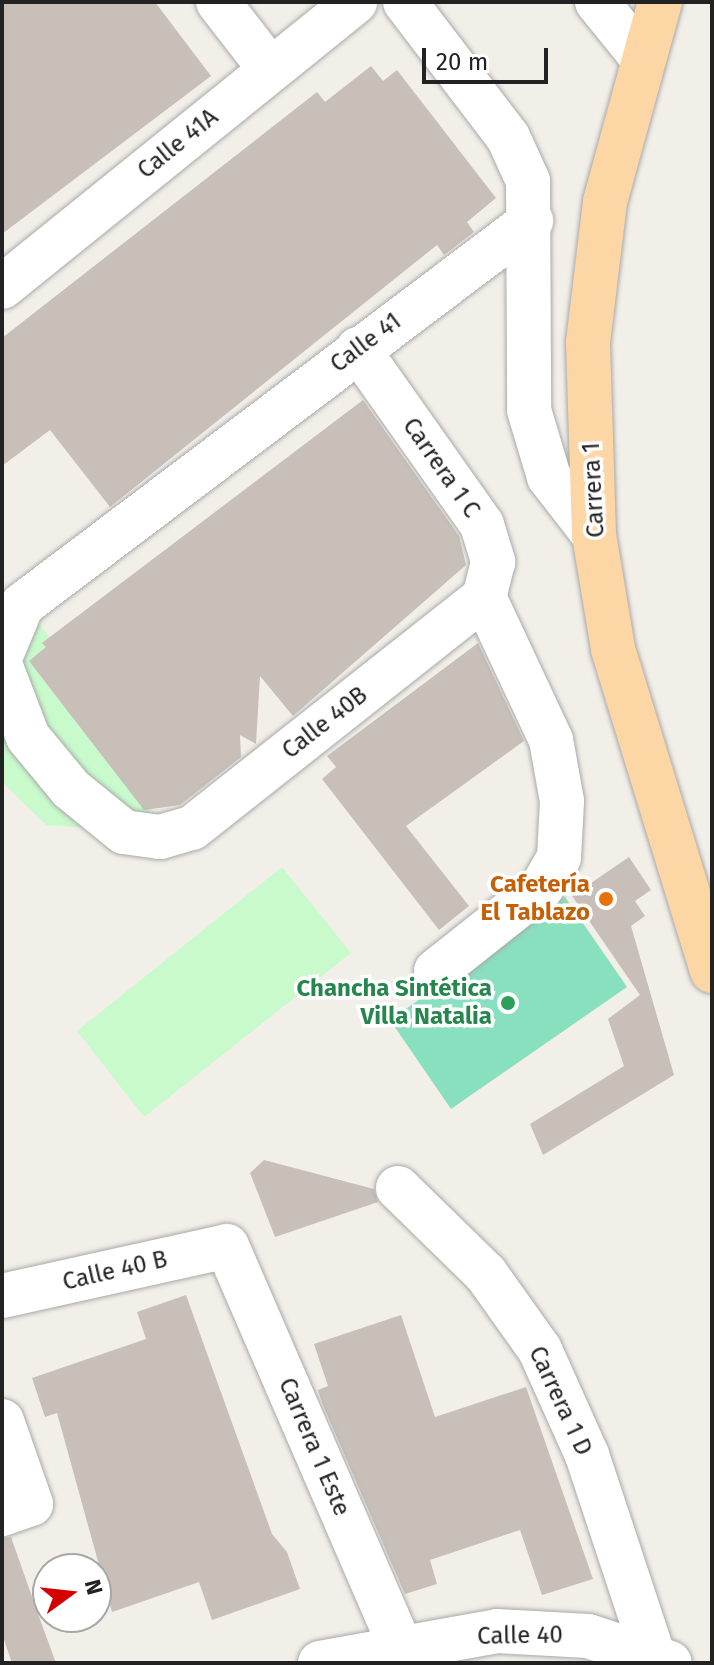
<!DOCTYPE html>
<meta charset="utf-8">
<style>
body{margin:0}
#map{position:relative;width:714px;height:1665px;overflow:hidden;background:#f2efe9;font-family:"Fira Sans",sans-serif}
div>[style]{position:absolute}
.park>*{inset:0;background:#c8facc}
.pitch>*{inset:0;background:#88e0be}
.building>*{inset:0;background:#c7bfb8}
.roads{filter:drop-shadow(0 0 2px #a9a9a9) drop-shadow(0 0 2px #a9a9a9)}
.minor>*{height:44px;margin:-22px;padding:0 22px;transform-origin:22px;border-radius:22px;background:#fff}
.major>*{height:44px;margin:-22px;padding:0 22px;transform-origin:22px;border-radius:22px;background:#fcd6a4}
.dots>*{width:22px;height:22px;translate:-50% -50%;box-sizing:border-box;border:4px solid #fff;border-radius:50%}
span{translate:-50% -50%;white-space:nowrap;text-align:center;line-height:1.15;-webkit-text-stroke:7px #fff;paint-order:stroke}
.street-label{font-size:24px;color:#222}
.food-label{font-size:24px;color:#c56008;font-weight:700}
.right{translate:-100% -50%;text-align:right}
.leisure-label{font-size:24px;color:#27864d;font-weight:700}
.frame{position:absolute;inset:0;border:4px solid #222;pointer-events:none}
.north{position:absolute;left:32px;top:1553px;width:80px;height:80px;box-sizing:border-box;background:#fff;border:2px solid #a7a7a7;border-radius:50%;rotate:75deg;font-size:22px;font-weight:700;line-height:32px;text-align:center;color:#222}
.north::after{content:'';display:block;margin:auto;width:28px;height:36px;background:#d40000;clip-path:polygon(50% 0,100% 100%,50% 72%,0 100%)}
.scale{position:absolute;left:422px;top:48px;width:126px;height:36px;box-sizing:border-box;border:4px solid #222;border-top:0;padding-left:10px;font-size:24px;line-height:28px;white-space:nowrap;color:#222;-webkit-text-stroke:6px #fff;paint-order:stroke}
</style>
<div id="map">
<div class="park">
<i style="clip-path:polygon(35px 619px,176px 792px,124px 830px,46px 825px,2px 782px,2px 646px)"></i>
<i style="clip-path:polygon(282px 867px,351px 953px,144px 1117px,77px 1031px)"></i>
</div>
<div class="pitch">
<i style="clip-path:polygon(565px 897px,627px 987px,451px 1109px,390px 1020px)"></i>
</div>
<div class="building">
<i style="clip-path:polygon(2px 2px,155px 2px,211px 76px,2px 234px)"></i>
<i style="clip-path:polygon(371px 66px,383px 81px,397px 70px,496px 198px,467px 222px,474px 232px,444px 255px,437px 245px,110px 507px,50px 430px,2px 466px,2px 338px,317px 92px,325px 102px)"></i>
<i style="clip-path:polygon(363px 400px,459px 536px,466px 565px,293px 716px,260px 676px,256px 744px,240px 735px,241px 757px,180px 805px,144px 810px,29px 661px,46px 647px,42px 643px)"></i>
<i style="clip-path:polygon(478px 643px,524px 741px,406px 826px,469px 906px,439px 930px,322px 779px,336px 767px,327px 756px)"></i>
<i style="clip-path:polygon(629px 857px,651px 890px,635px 901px,645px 916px,631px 926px,674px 1075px,543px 1155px,530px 1124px,624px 1066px,608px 1019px,640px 995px,572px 896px)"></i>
<i style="clip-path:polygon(264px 1160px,374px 1189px,378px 1202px,275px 1237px,250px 1173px)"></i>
<i style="clip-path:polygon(186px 1295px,272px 1534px,287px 1552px,300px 1589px,212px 1620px,199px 1582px,112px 1612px,57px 1413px,45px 1417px,32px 1378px,146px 1339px,137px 1312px)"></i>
<i style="clip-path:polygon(401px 1315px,435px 1417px,526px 1387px,593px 1579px,542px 1595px,520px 1530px,430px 1560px,437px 1584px,405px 1594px,322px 1403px,318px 1390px,328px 1386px,314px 1344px)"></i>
<i style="clip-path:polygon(11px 1537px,42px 1625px,56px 1663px,12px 1663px,2px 1634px,2px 1538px)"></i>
</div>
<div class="roads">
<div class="minor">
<i style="left:218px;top:2px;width:85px;rotate:52.2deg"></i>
<i style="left:405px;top:2px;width:170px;rotate:52.7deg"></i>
<i style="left:508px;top:137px;width:48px;rotate:65.6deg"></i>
<i style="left:528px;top:181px;width:229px;rotate:89.7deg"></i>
<i style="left:529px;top:410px;width:70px;rotate:73.4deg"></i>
<i style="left:549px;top:477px;width:73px;rotate:52.2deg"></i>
<i style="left:597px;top:2px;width:68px;rotate:50.9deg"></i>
<i style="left:2px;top:287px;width:454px;rotate:-38.9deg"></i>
<i style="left:358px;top:349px;width:215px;rotate:54.8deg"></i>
<i style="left:482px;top:525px;width:39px;rotate:73deg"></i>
<i style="left:493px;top:562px;width:36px;rotate:104deg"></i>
<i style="left:2px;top:653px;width:52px;rotate:-67.4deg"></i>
<i style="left:22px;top:605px;width:638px;rotate:-37.03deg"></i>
<i style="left:2px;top:669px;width:73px;rotate:69.1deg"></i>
<i style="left:28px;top:737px;width:67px;rotate:50.4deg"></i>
<i style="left:71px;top:789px;width:68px;rotate:39.1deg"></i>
<i style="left:124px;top:832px;width:36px;rotate:8deg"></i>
<i style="left:160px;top:837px;width:33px;rotate:-16deg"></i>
<i style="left:192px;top:828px;width:372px;rotate:-38.3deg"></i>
<i style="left:436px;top:971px;width:135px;rotate:-38.4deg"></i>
<i style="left:542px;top:887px;width:34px;rotate:-60deg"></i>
<i style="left:559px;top:857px;width:56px;rotate:-86.9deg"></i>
<i style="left:562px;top:801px;width:62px;rotate:-100.2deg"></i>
<i style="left:551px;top:740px;width:158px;rotate:-115.1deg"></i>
<i style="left:398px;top:1188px;width:123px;rotate:44.3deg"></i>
<i style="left:486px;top:1274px;width:93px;rotate:54.6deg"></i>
<i style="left:540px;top:1350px;width:115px;rotate:65.9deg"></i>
<i style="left:587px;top:1455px;width:211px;rotate:71.7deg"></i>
<i style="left:2px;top:1296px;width:230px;rotate:-12.5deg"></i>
<i style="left:227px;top:1246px;width:438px;rotate:66.6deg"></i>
<i style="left:2px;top:1421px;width:88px;rotate:70.7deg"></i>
<i style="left:31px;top:1504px;width:31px;rotate:161deg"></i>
<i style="left:320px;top:1663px;width:180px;rotate:-10.2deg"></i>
<i style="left:497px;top:1631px;width:91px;rotate:3.1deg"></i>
<i style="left:588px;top:1636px;width:86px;rotate:18.2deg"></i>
</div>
<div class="major">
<i style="left:660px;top:2px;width:207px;rotate:105.4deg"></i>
<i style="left:605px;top:202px;width:142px;rotate:96.9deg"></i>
<i style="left:588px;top:343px;width:192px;rotate:88.2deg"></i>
<i style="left:594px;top:535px;width:116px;rotate:80.5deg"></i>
<i style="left:613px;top:649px;width:337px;rotate:72.9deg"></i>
</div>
</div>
<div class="dots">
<i style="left:606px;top:899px;background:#e8710a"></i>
<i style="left:508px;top:1003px;background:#2e9e5b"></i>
</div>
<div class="street-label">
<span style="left:178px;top:144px;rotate:-39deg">Calle 41A</span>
<span style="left:366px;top:343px;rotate:-37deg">Calle 41</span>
<span style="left:441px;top:468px;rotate:55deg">Carrera 1 C</span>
<span style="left:594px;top:490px;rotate:-93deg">Carrera 1</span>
<span style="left:325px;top:723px;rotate:-38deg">Calle 40B</span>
<span style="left:115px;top:1271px;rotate:-13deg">Calle 40 B</span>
<span style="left:560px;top:1401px;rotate:65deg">Carrera 1 D</span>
<span style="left:314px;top:1447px;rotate:67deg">Carrera 1 Este</span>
<span style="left:520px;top:1636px;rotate:-1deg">Calle 40</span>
</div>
<div class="food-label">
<span class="right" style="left:590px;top:899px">Cafetería<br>El Tablazo</span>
</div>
<div class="leisure-label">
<span class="right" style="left:492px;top:1003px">Chancha Sintética<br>Villa Natalia</span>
</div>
<div class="frame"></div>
<div class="north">N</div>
<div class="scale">20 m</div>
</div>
